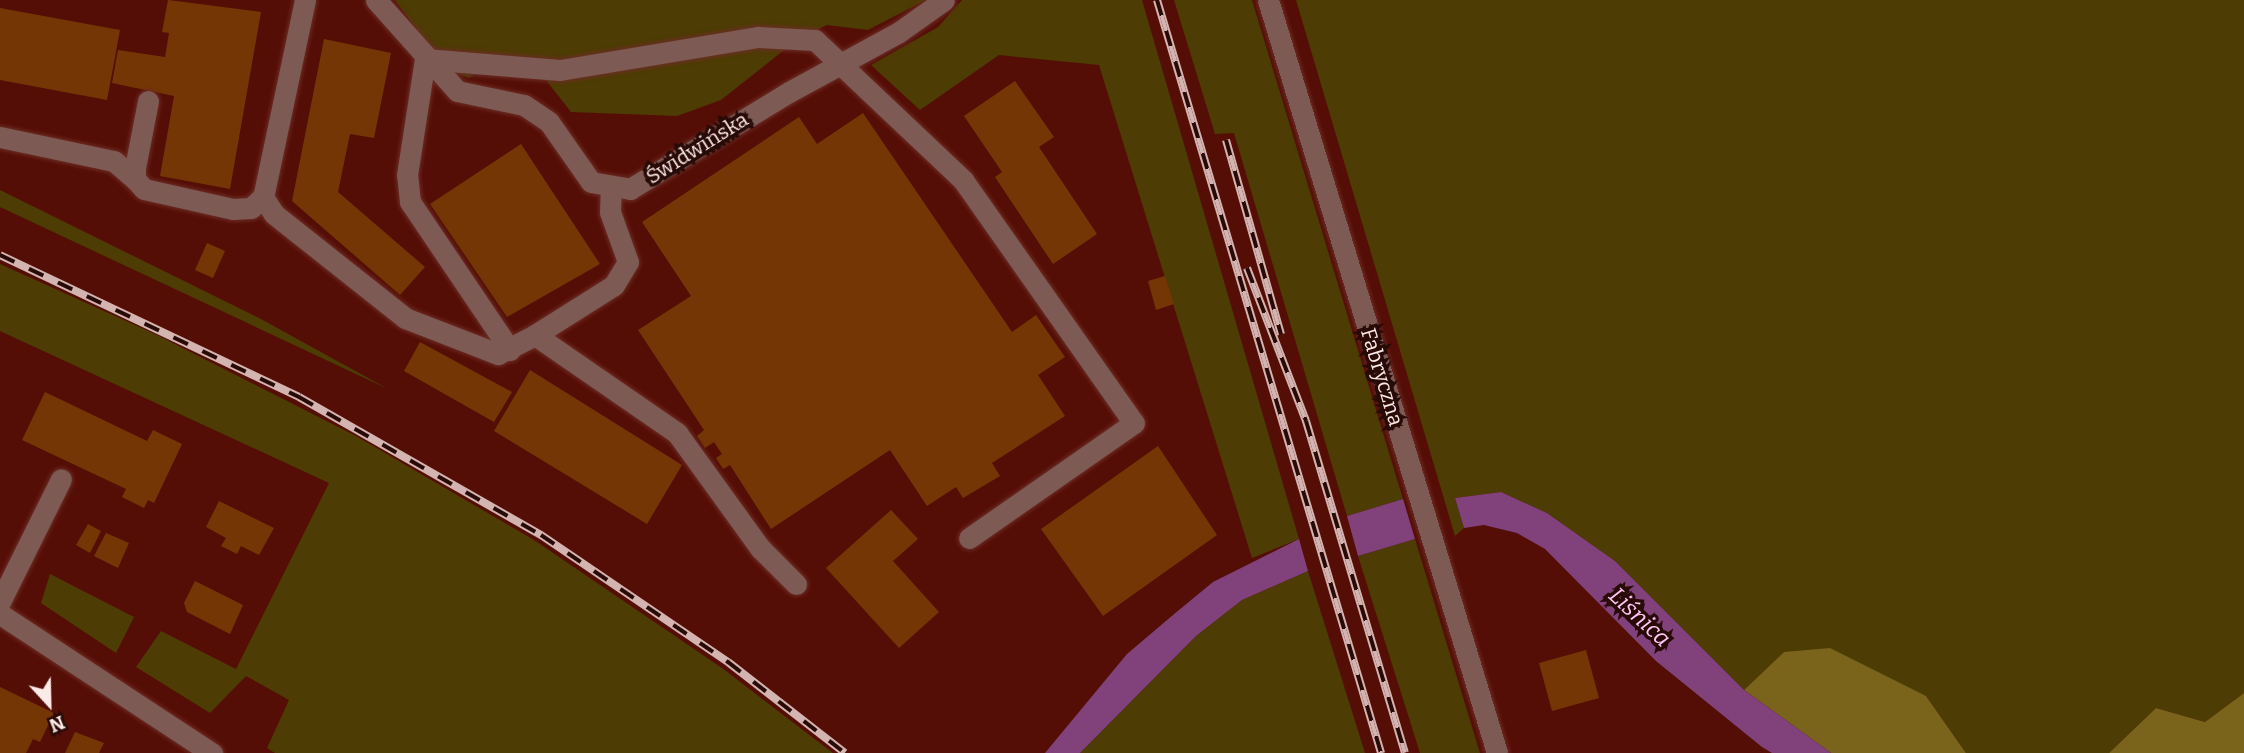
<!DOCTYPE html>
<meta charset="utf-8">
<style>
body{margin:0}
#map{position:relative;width:2244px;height:753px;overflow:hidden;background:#550e06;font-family:Bitter,serif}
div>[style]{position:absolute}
.green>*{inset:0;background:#4d3c04}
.forest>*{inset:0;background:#7a631b}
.water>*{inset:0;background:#81427b}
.building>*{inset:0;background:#753605}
.roads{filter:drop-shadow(0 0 2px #6c2d25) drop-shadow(0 0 2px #6c2d25)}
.minor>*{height:21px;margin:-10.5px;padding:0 10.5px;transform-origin:10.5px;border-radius:10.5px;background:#7d5a54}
.rail>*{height:8px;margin-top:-4px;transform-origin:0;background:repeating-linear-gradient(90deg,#280a06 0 16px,#d3b4b0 0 32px);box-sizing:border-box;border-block:2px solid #d3b4b0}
span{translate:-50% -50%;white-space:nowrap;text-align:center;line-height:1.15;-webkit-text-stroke:7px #280a06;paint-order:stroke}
.street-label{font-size:21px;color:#fceae6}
.water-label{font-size:23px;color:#ffc8f8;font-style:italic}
.north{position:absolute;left:14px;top:669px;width:70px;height:70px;-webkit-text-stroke:5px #280a06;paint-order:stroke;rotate:158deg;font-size:19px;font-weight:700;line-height:28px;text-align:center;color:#fceae6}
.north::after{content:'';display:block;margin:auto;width:24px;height:32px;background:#fceae6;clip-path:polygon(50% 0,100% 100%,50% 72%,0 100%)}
</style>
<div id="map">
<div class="green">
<i style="clip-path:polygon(395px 0,926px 0,868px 30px,827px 25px,798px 39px,721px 100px,677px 116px,571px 112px,535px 66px,499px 61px,469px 78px,446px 69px)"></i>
<i style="clip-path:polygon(962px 0,1142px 0,1299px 539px,1252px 558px,1099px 65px,999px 55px,920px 110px,871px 65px,938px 27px)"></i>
<i style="clip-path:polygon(1174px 0,1252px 0,1403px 499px,1347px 516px,1234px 133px,1215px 134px)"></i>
<i style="clip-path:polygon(1296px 0,2244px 0,2244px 693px,2205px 722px,2156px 708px,2109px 753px,1966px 753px,1926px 696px,1784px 652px,1744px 690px,1615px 561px,1547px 513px,1501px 492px,1455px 498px,1464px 528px,1455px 536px)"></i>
<i style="clip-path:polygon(0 190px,261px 319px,388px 389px,0 207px)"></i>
<i style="clip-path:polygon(0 264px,157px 335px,356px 436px,534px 540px,722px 668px,833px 753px,275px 753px,267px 748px,289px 700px,246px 676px,210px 713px,136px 667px,161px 631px,236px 669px,329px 483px,0 331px)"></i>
<i style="clip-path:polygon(1415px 539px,1480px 753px,1420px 753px,1358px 556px)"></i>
<i style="clip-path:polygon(1308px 571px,1365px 753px,1080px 753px,1196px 636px,1242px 600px)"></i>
<i style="clip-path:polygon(50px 574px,134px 617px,116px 653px,41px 603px)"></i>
</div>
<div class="forest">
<i style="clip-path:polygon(1830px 648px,1926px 696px,1966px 753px,1831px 753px,1744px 690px,1784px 652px)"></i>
<i style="clip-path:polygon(2244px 693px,2244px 753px,2109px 753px,2156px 708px,2205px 722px)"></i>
</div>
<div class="water">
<i style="clip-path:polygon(1501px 492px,1547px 513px,1615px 561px,1744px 690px,1831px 753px,1772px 753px,1762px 747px,1656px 661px,1545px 549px,1517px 533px,1484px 525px,1464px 528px,1455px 498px)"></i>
<i style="clip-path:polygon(1403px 499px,1415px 539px,1358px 556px,1347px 516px)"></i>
<i style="clip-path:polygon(1299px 539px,1308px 571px,1242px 600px,1196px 636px,1080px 753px,1045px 753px,1127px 654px,1173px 615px,1213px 582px)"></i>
</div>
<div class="building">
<i style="clip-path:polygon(168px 0,261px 12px,230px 189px,160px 176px,174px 96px,112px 83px,118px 50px,165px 57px,169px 33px,162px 32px)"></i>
<i style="clip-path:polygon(0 8px,120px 30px,107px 100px,0 80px)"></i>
<i style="clip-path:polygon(324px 39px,391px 53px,374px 138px,350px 134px,338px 192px,425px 267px,400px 295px,292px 201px)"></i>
<i style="clip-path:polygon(1015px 81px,1054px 137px,1039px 147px,1097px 234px,1053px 264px,995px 177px,1002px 172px,964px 116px)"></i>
<i style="clip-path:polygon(863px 113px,1012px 332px,1036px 315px,1065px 357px,1038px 375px,1065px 416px,992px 463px,1000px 476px,963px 498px,956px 487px,927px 506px,890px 450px,771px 529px,730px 465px,723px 469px,716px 458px,722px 454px,714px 442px,705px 448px,697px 436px,704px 430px,638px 330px,691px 296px,642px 222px,799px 117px,817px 144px)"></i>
<i style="clip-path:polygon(521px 144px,600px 264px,507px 317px,430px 204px)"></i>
<i style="clip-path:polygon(207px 243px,225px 251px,213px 278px,195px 270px)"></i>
<i style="clip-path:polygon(1165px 276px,1174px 304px,1156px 310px,1148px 281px)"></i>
<i style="clip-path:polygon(420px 342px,512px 392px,494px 422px,404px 371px)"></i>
<i style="clip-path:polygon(530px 370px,682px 465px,647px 524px,494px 431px)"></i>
<i style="clip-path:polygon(45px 392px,147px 441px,153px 430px,182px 444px,154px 503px,148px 500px,144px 508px,122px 497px,126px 489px,22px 440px)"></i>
<i style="clip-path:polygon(1158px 446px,1217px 535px,1103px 616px,1041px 529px)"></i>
<i style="clip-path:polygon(219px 501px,274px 528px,259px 555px,241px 546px,237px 554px,221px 546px,226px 538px,206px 527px)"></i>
<i style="clip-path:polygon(891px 510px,918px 539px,893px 561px,939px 612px,899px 648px,826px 568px)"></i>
<i style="clip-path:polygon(88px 524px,101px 531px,90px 553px,76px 545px)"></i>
<i style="clip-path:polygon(106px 533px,129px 543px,118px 568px,94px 556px)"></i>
<i style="clip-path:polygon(195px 581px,243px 605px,230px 634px,187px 612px,184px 603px)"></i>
<i style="clip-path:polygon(1586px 650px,1599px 698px,1552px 711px,1539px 663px)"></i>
<i style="clip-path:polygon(0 687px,54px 713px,40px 742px,33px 739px,26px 753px,0 753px)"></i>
<i style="clip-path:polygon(75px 732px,104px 743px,99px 753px,65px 753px)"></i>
</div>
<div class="roads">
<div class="minor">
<i style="left:305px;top:0;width:201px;rotate:102deg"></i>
<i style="left:263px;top:197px;width:20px;rotate:57deg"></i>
<i style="left:274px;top:214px;width:167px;rotate:38.4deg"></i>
<i style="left:405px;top:318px;width:100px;rotate:21.2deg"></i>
<i style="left:498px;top:354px;width:42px;rotate:-27.2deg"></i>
<i style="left:535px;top:335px;width:173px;rotate:34.6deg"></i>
<i style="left:677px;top:433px;width:142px;rotate:54.2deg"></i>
<i style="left:760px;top:548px;width:51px;rotate:45deg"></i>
<i style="left:376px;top:0;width:122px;rotate:48.3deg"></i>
<i style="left:457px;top:91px;width:68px;rotate:11.8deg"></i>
<i style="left:524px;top:105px;width:30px;rotate:34deg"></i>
<i style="left:549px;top:122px;width:73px;rotate:55deg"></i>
<i style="left:591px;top:182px;width:40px;rotate:10deg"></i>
<i style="left:630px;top:189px;width:186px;rotate:-31.4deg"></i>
<i style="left:789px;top:92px;width:125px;rotate:-28.6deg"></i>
<i style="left:899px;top:32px;width:55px;rotate:-35.4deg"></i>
<i style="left:1268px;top:0;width:787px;rotate:73.08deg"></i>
<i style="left:148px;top:101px;width:68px;rotate:101deg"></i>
<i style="left:135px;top:168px;width:11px;rotate:90deg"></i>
<i style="left:135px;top:179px;width:13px;rotate:48deg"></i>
<i style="left:144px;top:189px;width:91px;rotate:12.7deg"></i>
<i style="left:233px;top:209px;width:18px;rotate:-3deg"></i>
<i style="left:251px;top:208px;width:16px;rotate:-43deg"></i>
<i style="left:0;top:137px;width:116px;rotate:11.9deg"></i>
<i style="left:114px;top:161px;width:28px;rotate:41deg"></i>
<i style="left:535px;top:335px;width:93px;rotate:-32.3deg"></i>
<i style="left:614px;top:285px;width:27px;rotate:-59deg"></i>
<i style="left:628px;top:262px;width:53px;rotate:-109.8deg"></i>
<i style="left:610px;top:212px;width:23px;rotate:-88deg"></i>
<i style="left:510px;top:350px;width:179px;rotate:-124deg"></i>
<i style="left:410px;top:202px;width:27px;rotate:-96deg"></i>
<i style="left:407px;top:175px;width:117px;rotate:-81.2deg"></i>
<i style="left:425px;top:59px;width:135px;rotate:4.7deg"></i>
<i style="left:560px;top:70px;width:201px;rotate:-9.5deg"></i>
<i style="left:758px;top:37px;width:57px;rotate:3deg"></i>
<i style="left:815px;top:40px;width:204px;rotate:43.4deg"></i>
<i style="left:963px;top:180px;width:297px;rotate:54.9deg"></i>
<i style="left:1134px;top:423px;width:201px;rotate:145.1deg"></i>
<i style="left:0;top:602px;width:137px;rotate:-63.6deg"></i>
<i style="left:0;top:614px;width:254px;rotate:33.3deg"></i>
</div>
</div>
<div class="rail">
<i style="left:1157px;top:0;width:786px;rotate:73.43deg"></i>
<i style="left:1226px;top:140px;width:202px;rotate:74.2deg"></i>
<i style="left:0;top:255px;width:331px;rotate:25.4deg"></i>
<i style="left:299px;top:397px;width:279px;rotate:29.7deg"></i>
<i style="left:541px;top:535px;width:226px;rotate:34.2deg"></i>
<i style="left:728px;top:662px;width:148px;rotate:37.9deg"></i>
<i style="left:1247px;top:268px;width:164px;rotate:68.9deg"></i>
<i style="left:1306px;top:421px;width:346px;rotate:73.4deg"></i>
</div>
<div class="street-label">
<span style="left:697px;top:148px;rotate:-32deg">Świdwińska</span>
<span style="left:1382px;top:377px;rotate:73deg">Fabryczna</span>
</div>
<div class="water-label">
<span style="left:1640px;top:617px;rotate:43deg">Liśnica</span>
</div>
<div class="north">N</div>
</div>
